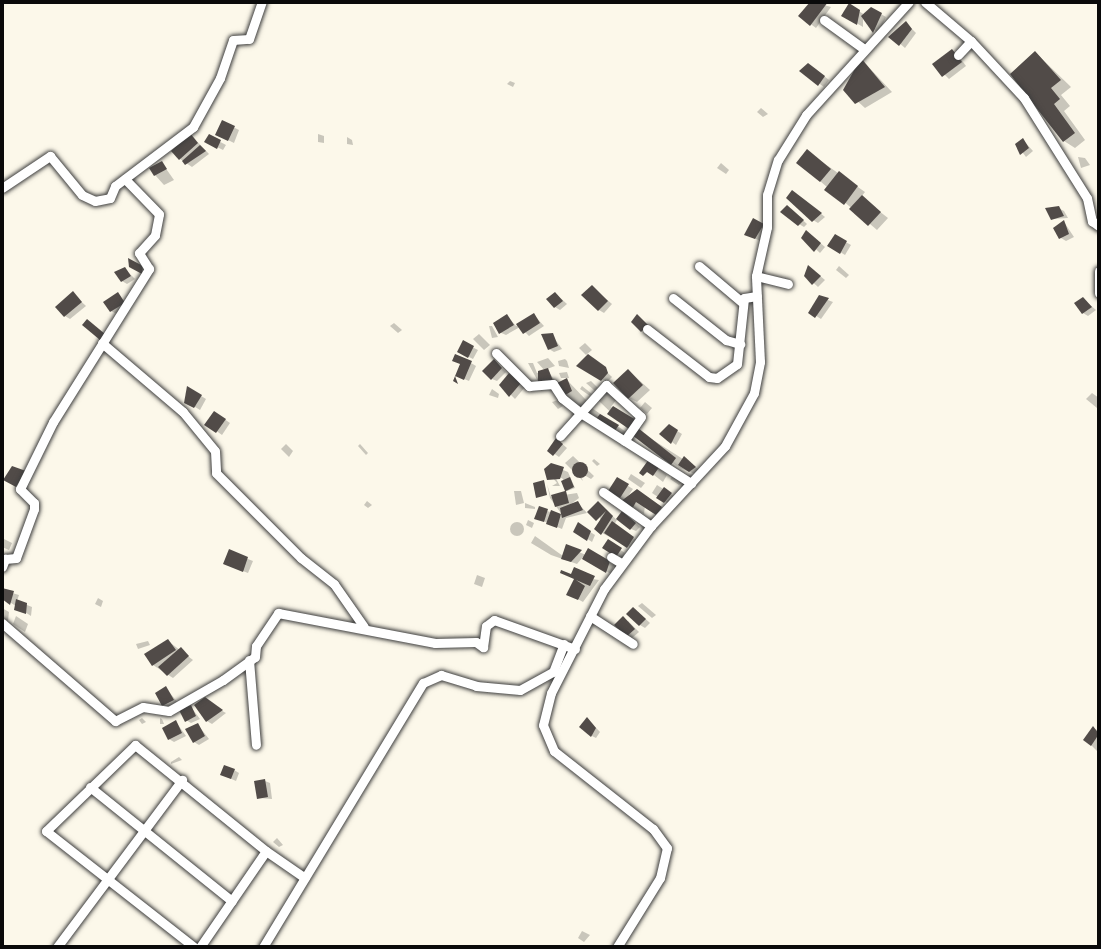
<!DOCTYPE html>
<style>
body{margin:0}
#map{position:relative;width:1101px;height:949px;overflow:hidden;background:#fcf8ea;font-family:Georgia,serif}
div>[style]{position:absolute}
.shadow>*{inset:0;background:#0003}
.round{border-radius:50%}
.building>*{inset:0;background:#514b48}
.roads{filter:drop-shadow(0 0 2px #3d3d3d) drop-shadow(0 0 2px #3d3d3d)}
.street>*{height:9px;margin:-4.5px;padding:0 4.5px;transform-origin:4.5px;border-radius:4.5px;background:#fff}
span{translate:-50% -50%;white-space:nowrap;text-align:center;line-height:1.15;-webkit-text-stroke:7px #fff;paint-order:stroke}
.frame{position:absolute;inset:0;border:4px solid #0a0a0a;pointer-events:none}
</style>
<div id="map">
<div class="shadow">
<i style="clip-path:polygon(813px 2px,831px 7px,816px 28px,800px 16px)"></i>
<i style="clip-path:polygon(849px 5px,865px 15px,872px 9px,886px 17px,878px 34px,863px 16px,863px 27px,843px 15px)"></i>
<i style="clip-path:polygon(906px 23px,916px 33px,905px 48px,891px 36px)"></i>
<i style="clip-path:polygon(1036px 53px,1071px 87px,1061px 95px,1070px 106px,1064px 111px,1085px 140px,1075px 148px,1064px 141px)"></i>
<i style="clip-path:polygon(957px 54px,966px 66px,949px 79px,934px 64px)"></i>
<i style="clip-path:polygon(862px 60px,892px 92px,865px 108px,845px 90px)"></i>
<i style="clip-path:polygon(814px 68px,829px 80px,824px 87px,802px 71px)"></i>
<i style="clip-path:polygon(510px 81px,515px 83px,513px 87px,507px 84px)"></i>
<i style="clip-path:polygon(761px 108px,768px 114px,763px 117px,757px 112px)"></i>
<i style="clip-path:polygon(223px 122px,239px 130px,234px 143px,222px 137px)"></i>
<i style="clip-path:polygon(318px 134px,324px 136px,324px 143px,318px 142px)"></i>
<i style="clip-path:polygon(191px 135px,209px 154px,192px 167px,180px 159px)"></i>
<i style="clip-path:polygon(209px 136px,226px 145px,223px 150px,207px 142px)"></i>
<i style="clip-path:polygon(347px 137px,352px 140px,353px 145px,347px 144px)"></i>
<i style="clip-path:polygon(1023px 140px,1033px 151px,1026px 157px,1017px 145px)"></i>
<i style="clip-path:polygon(808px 152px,865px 192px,861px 197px,888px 218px,877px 230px,799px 163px)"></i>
<i style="clip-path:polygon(1078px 157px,1085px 158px,1090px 165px,1081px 168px)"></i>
<i style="clip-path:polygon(162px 163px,174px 180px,164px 185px,155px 175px)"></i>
<i style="clip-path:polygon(721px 163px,729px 170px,726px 174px,717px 168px)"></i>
<i style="clip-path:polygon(798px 195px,825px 217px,818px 223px,813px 220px)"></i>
<i style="clip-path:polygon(1058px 208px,1064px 211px,1068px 218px,1052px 219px)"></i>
<i style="clip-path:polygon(792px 210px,807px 224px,804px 227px,799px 224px)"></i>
<i style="clip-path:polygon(754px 221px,768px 228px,761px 241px,751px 237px)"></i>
<i style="clip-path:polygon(1064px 222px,1074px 237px,1066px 241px,1061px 238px)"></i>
<i style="clip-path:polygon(811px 235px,825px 247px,820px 253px,803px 237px)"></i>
<i style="clip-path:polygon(835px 236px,851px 245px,845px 255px,829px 245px)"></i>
<i style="clip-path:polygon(839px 266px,849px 275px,846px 278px,836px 270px)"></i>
<i style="clip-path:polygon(125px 269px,135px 279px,127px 284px,122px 281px)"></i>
<i style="clip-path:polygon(813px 270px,825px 280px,818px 287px,806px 276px)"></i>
<i style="clip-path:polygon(592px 287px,612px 304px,604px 313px,599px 310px)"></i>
<i style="clip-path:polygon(73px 294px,86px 306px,70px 319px,65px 316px)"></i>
<i style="clip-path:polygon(118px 294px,129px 306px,117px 314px,111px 311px)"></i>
<i style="clip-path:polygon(556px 294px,567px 304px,560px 310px,555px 307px)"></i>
<i style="clip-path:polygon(820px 297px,833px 302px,821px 319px,810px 312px)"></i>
<i style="clip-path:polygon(1083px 299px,1096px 310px,1088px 316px,1083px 313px)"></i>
<i style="clip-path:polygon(534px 315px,544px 326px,529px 336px,520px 327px,506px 335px,499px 332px,507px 316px,516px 326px)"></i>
<i style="clip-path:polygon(394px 323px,402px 330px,398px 333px,390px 326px)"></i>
<i style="clip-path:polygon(489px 326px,492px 326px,498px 337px,492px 338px)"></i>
<i style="clip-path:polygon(479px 334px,490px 345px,484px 350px,473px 339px)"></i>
<i style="clip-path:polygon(552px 335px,562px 349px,554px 352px,549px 349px)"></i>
<i style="clip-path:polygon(464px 343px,478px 350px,473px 359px,459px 352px)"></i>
<i style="clip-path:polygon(585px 343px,592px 350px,586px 355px,579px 348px)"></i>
<i style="clip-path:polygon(548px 358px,555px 366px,547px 369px,557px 384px,540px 385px,528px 363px,533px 363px,537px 373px,545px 371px,537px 362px)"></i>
<i style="clip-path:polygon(565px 359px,567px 361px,569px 368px,559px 366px,558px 361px)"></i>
<i style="clip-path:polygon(593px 359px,612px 377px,607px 382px,579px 366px)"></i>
<i style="clip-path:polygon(495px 362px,506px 372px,497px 381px,492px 379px)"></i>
<i style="clip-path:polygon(471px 363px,476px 366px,469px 381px,462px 378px,462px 364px)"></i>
<i style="clip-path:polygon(629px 371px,650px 390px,637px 402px,629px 398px)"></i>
<i style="clip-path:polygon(559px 373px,567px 372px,569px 378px,561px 378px)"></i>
<i style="clip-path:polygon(510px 375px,525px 387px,515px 399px,501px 385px)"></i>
<i style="clip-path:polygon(567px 380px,587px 401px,581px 407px,563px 395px)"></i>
<i style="clip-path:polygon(591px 381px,598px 388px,595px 391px,586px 383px)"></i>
<i style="clip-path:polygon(582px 386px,592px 394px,590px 396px,580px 389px)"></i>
<i style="clip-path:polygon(188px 388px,206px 399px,200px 410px,187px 402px)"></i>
<i style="clip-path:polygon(492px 389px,499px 394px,498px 398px,489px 395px)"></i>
<i style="clip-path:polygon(606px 390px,622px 405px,616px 400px,611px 407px,640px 424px,636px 429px,700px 470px,695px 474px,680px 468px,634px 435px,598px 400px)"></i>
<i style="clip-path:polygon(1092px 393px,1099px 398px,1097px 408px,1086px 399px)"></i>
<i style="clip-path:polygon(558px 400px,563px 406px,558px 409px,552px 402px)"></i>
<i style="clip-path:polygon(645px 402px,652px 408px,647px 414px,640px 408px)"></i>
<i style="clip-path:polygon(589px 406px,626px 432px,624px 436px,586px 412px)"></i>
<i style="clip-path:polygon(220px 416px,230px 423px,222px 435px,207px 424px)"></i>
<i style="clip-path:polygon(669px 426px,682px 434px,676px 445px,672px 442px)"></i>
<i style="clip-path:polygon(561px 443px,567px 448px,559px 457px,549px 450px)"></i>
<i style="clip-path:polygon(286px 444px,293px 451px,289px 457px,281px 449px)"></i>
<i style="clip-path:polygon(360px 444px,368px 453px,366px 455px,358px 446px)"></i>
<i style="clip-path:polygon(573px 456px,594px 476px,591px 479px,579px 472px,583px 481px,565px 463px)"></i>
<i style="clip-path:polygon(594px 459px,600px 464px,597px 466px,592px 461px)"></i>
<i style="clip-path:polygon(650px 461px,667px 475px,663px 482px,645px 468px)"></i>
<i style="clip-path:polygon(551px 465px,568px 472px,575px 488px,567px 491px,563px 479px,553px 473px,560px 486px,552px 486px,557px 483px,546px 470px)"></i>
<i style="clip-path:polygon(631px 474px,645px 483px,641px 488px,628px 479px)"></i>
<i style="clip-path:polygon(673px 476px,681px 483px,679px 485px,670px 479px)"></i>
<i style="clip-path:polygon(617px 479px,633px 489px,626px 499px,646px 496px,669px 512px,665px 518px,645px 505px,644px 514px,623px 502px,610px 490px)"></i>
<i style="clip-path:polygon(547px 484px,551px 497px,577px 493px,579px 498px,567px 507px,578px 503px,587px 513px,566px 518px,562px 529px,536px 518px,547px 511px,563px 516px,550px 498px)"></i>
<i style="clip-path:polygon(657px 485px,676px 497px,670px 505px,652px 493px)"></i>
<i style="clip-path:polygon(514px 491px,521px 491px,524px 503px,516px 505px)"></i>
<i style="clip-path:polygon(367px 501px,372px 505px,368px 508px,364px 505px)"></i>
<i style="clip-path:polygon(525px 503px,535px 507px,535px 509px,525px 508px)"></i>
<i style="clip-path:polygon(598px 503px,617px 520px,614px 525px,638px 541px,633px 549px,602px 533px)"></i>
<i style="clip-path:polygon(628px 517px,640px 527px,636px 531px,631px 529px)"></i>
<i style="clip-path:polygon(528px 520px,534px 523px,532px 528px,526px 525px)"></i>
<i class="round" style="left:510px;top:522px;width:14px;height:14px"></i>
<i style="clip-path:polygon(579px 525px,595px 535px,592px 542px,576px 531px)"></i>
<i style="clip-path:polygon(535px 536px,563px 556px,567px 547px,586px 555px,589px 550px,614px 565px,611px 574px,583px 557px,577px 564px,551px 555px,531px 543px)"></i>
<i style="clip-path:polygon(2px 538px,12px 543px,9px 550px,2px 547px)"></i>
<i style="clip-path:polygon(608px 542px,625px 553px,622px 558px,604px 547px)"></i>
<i style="clip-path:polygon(230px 552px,253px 561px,248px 573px,230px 566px)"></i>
<i style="clip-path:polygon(477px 575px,485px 578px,482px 587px,474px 584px)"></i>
<i style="clip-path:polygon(572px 576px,599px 580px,583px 602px,569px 594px,576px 579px)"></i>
<i style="clip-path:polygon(2px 590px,19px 595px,17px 601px,32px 607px,31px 616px,2px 597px)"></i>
<i style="clip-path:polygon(98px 598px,103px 601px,101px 607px,95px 604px)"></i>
<i style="clip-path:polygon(642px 603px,656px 615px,652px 618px,638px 606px)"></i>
<i style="clip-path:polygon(2px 608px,9px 612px,8px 621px,2px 617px)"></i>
<i style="clip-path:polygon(638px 612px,650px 623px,645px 628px,640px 625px)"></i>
<i style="clip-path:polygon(16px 616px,28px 624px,25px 632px,13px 624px)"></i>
<i style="clip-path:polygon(628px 621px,639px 632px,632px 638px,627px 635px)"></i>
<i style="clip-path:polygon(148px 641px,150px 645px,138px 649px,136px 644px)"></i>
<i style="clip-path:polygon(168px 641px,193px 660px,173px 678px,153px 665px)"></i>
<i style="clip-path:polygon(166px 688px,178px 703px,169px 708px,163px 705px)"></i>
<i style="clip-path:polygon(213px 706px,226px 713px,212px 724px,207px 721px)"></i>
<i style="clip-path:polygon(191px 707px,200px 719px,191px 723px,186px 720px)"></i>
<i style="clip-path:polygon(142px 718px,146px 722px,142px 724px,139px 720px)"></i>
<i style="clip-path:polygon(160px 718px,162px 719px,164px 724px,160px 724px)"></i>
<i style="clip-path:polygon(588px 719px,600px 732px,596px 738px,592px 736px)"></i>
<i style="clip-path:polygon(176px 722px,186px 736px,174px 742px,169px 739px)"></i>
<i style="clip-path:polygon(198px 725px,209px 739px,199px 745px,194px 742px)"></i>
<i style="clip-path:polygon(1093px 728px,1099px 731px,1098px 752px,1086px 740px)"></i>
<i style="clip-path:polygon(179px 757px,182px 760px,171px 764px,171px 762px)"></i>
<i style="clip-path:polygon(234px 770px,239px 773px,236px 781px,227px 777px)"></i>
<i style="clip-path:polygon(265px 781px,270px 783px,272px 799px,259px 798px)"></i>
<i style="clip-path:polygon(277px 838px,283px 845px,279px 847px,273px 842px)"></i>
<i style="clip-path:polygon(582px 931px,590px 935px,584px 942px,578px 938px)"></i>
</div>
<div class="building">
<i style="clip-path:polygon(810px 2px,828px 2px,810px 26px,798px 16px)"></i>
<i style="clip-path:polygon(849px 3px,860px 10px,857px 25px,841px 16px)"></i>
<i style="clip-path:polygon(871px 7px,882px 13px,873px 33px,861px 16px)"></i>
<i style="clip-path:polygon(906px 21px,912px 29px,899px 46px,888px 37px)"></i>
<i style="clip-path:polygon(952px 49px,962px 62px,942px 77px,932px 64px)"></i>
<i style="clip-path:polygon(1035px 51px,1061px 80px,1051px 88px,1060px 99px,1054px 104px,1075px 133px,1063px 142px,1010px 74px)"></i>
<i style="clip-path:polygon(861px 58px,885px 87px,855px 104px,843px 90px)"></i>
<i style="clip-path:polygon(808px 63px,825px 76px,818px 86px,799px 71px)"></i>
<i style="clip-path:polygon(222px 120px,235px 126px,228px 141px,215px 135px)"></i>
<i style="clip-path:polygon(190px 133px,198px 143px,179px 160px,171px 151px)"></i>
<i style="clip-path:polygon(209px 134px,221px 140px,217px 149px,204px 142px)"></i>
<i style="clip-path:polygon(1023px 138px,1029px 148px,1020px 155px,1015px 144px)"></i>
<i style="clip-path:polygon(200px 145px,206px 151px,185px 165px,182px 161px)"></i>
<i style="clip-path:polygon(807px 149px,831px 169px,820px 182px,796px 163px)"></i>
<i style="clip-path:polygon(162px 161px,167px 169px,154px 176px,149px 168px)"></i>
<i style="clip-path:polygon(839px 171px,858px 186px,844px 205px,824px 190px)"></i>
<i style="clip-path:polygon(792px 190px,822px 213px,812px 222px,786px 198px)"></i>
<i style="clip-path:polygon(862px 195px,881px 212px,868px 226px,849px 209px)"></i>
<i style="clip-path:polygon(787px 205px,804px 220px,798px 226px,780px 212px)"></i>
<i style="clip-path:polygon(1059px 206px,1064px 216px,1051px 220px,1045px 208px)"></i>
<i style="clip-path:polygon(753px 218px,764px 224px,755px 239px,744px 235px)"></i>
<i style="clip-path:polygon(1064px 220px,1069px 234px,1059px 239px,1053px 228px)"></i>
<i style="clip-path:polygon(806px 230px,821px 243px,814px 252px,801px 238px)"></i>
<i style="clip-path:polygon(835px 234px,847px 241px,840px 254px,827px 246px)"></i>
<i style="clip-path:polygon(128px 258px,143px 266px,142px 274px,129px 267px)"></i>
<i style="clip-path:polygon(808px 265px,821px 276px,812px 285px,804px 276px)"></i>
<i style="clip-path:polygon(125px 267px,131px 276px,121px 282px,114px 272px)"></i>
<i style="clip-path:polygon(592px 285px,608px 301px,598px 311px,581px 295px)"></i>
<i style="clip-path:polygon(73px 291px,82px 302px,64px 317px,55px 307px)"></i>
<i style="clip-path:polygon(118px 292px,125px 303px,110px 312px,103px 302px)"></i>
<i style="clip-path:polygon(555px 292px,563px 301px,554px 308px,546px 299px)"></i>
<i style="clip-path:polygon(819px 295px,829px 298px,815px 318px,808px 313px)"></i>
<i style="clip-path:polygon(1083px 297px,1092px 307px,1082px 314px,1074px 303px)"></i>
<i style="clip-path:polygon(534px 313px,540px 323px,523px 334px,516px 324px)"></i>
<i style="clip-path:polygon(507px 314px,514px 325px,499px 334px,493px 323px)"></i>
<i style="clip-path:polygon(637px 314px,648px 325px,641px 332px,631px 322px)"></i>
<i style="clip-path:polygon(87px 319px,105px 334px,100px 340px,82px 325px)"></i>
<i style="clip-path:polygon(553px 333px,558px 346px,548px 350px,541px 334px)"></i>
<i style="clip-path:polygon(463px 340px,474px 346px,468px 358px,457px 352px)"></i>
<i style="clip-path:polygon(455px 354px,472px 361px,464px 380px,455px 376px,458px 384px,453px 381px,460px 364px,452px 361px)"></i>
<i style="clip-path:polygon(588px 354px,606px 367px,608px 373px,601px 381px,576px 366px)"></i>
<i style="clip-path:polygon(494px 359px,502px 368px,491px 380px,482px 371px)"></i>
<i style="clip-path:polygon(548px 368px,553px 381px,538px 386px,538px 371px)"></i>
<i style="clip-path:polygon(628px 369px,643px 385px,628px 399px,613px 383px)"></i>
<i style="clip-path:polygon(509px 373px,521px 383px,509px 397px,499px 385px)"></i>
<i style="clip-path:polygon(567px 378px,572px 391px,562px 397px,555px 384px)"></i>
<i style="clip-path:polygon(187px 386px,202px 395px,194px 408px,184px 403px)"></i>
<i style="clip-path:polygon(613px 406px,636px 420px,629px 429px,607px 414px)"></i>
<i style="clip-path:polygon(214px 411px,226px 419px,216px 433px,204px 425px)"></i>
<i style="clip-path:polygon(600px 414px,619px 425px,614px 432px,596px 419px)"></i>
<i style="clip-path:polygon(669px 424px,678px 430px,671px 444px,659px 434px)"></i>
<i style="clip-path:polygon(638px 428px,676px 458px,671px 465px,632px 435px)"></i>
<i style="clip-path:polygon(556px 438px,563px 444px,553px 456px,547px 451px)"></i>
<i style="clip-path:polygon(684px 456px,696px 467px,689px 472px,678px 465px)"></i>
<i style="clip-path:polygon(649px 459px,660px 466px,653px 476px,647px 472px,643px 476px,639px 473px)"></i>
<i class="round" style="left:572px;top:462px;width:16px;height:16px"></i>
<i style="clip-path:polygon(551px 463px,564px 467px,560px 479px,547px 480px,544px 469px)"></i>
<i style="clip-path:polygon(12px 466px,26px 471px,16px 487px,3px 480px)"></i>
<i style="clip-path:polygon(570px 477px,574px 487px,566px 491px,569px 503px,555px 507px,551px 495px,565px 491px,561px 481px)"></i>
<i style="clip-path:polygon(617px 477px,629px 484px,620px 498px,608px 491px)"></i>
<i style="clip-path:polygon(544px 480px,547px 495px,536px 498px,533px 483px)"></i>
<i style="clip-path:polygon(664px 487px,672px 493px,664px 503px,656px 498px)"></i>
<i style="clip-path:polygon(637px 489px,662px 507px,656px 515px,636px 502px,632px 509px,620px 502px)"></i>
<i style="clip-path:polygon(578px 501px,583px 510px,562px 518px,561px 514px,557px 528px,546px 524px,551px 510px,561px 514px,560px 508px)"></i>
<i style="clip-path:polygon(598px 501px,613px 516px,601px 535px,594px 529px,606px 511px,596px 521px,587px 512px)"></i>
<i style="clip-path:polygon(539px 506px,548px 509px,544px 522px,534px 519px)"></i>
<i style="clip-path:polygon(622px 511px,636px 523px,630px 530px,616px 519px)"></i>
<i style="clip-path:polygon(612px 521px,634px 537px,627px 548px,604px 533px)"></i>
<i style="clip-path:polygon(578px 522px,591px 531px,587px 541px,573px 532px)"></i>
<i style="clip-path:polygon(608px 539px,622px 548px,616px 557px,602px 548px)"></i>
<i style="clip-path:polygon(566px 544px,582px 550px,571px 562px,561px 559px)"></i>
<i style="clip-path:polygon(588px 548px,610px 561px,606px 573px,582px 559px)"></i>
<i style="clip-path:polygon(229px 549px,248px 557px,243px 572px,223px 564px)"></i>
<i style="clip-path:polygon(574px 567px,595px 576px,590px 586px,576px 580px,585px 586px,578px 600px,566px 595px,574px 579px,560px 573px,561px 570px,571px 574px)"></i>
<i style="clip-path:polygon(2px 588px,14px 591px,10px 605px,2px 599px)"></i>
<i style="clip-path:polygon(16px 599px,27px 603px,26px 614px,14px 610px)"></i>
<i style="clip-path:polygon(633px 607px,646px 619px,639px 626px,626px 614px)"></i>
<i style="clip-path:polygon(623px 616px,635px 629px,626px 637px,614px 625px)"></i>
<i style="clip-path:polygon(168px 639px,176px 650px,152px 666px,144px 654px)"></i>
<i style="clip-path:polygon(181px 647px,189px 656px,167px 676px,158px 667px)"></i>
<i style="clip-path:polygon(166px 686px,174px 700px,162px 706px,155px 693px)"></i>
<i style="clip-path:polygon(205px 697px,223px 710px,206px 722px,194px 705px)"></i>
<i style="clip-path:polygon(191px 705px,196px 716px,185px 722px,179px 710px)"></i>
<i style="clip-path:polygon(587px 717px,596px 728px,591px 737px,579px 727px)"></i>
<i style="clip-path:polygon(176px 720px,182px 733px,168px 740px,162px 728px)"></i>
<i style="clip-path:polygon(198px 723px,205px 736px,193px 743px,185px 729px)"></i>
<i style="clip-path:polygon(1093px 726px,1099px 734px,1091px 746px,1083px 740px)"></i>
<i style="clip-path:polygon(224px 765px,235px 769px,231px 779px,220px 775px)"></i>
<i style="clip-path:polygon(265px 779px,268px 797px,257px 799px,254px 781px)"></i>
</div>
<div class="roads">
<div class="street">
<i style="left:925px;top:2px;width:60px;rotate:40.3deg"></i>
<i style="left:971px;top:41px;width:78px;rotate:47.1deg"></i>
<i style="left:1024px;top:98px;width:118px;rotate:57.8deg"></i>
<i style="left:1087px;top:198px;width:24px;rotate:78deg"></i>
<i style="left:1092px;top:221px;width:9px;rotate:36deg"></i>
<i style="left:824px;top:20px;width:49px;rotate:35.9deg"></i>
<i style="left:958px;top:55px;width:19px;rotate:-47deg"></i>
<i style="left:2px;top:188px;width:58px;rotate:-33.7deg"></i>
<i style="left:50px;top:156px;width:50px;rotate:50.6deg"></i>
<i style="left:82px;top:195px;width:14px;rotate:25deg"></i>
<i style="left:95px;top:201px;width:15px;rotate:-11deg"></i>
<i style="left:110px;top:198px;width:13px;rotate:-67deg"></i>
<i style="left:115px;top:186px;width:98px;rotate:-37.1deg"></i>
<i style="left:193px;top:127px;width:56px;rotate:-61.1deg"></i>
<i style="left:220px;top:78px;width:40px;rotate:-71.1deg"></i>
<i style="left:233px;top:40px;width:16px;rotate:-4deg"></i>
<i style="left:249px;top:39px;width:39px;rotate:-71deg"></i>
<i style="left:699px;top:266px;width:57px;rotate:40.1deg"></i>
<i style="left:1099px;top:271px;width:22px;rotate:90deg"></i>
<i style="left:756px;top:276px;width:33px;rotate:14deg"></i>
<i style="left:673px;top:298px;width:68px;rotate:38.4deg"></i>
<i style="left:726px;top:340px;width:15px;rotate:16deg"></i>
<i style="left:647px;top:329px;width:78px;rotate:37.7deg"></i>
<i style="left:709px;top:377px;width:8px;rotate:7deg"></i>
<i style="left:717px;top:378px;width:24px;rotate:-35deg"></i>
<i style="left:737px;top:364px;width:66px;rotate:-83.9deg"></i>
<i style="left:744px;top:298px;width:13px;rotate:-9deg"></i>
<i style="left:102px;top:343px;width:106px;rotate:40.4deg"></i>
<i style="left:183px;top:412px;width:50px;rotate:50.6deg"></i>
<i style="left:215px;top:451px;width:22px;rotate:87deg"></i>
<i style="left:216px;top:473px;width:120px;rotate:45deg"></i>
<i style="left:301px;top:558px;width:42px;rotate:38.2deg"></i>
<i style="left:334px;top:584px;width:52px;rotate:55.1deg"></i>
<i style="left:496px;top:353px;width:47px;rotate:45deg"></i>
<i style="left:529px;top:386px;width:24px;rotate:-5deg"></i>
<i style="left:553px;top:384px;width:17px;rotate:57deg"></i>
<i style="left:562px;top:398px;width:22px;rotate:39deg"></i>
<i style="left:579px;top:412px;width:133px;rotate:32.4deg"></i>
<i style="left:560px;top:436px;width:69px;rotate:-48deg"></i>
<i style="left:606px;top:385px;width:47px;rotate:42.4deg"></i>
<i style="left:641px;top:417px;width:29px;rotate:125deg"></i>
<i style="left:603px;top:492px;width:59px;rotate:35.3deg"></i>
<i style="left:611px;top:557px;width:12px;rotate:31deg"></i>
<i style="left:2px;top:567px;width:9px;rotate:-69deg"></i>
<i style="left:5px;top:559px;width:11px;rotate:-5deg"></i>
<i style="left:16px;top:558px;width:52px;rotate:-69.8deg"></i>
<i style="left:34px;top:509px;width:6px;rotate:-90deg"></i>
<i style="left:34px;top:503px;width:20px;rotate:-135deg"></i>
<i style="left:20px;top:489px;width:75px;rotate:-63.8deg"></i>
<i style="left:53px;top:422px;width:181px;rotate:-57.9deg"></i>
<i style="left:149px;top:269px;width:19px;rotate:-122deg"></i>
<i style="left:139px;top:253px;width:24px;rotate:-48deg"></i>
<i style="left:155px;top:235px;width:21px;rotate:-79deg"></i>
<i style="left:159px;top:214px;width:49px;rotate:-134.2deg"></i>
<i style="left:590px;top:616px;width:51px;rotate:33.1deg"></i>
<i style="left:2px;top:623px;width:150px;rotate:40.9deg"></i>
<i style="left:115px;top:721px;width:31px;rotate:-27deg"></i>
<i style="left:143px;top:707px;width:26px;rotate:9deg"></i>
<i style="left:169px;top:711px;width:62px;rotate:-29.9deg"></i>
<i style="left:223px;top:680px;width:39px;rotate:-36deg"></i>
<i style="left:255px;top:657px;width:11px;rotate:-85deg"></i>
<i style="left:256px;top:646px;width:40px;rotate:-56deg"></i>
<i style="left:278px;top:613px;width:160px;rotate:10.8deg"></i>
<i style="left:435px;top:643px;width:41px;rotate:-1.4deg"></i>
<i style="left:476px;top:642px;width:9px;rotate:36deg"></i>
<i style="left:483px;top:647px;width:21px;rotate:-82deg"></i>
<i style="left:486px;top:626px;width:10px;rotate:-37deg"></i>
<i style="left:494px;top:620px;width:86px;rotate:19.7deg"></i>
<i style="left:249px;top:660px;width:85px;rotate:85.3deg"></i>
<i style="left:90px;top:787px;width:182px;rotate:38.8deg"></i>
<i style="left:57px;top:947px;width:209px;rotate:-53.2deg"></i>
<i style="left:194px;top:947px;width:188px;rotate:-141.9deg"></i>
<i style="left:46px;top:831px;width:124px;rotate:-44deg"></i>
<i style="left:135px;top:745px;width:169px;rotate:39deg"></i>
<i style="left:200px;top:947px;width:116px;rotate:-55.5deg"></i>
<i style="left:266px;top:851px;width:47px;rotate:34.7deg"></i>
<i style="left:263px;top:947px;width:309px;rotate:-58.8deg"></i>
<i style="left:423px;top:683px;width:20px;rotate:-24deg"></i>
<i style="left:441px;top:675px;width:37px;rotate:17deg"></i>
<i style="left:476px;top:686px;width:44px;rotate:5.2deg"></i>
<i style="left:520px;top:690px;width:38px;rotate:-29deg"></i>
<i style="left:553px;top:672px;width:30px;rotate:-69deg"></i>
<i style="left:617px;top:947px;width:81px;rotate:-58.1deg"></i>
<i style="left:660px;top:878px;width:31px;rotate:-77deg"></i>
<i style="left:667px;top:848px;width:24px;rotate:-126deg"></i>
<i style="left:653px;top:829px;width:126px;rotate:-141.8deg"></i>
<i style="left:554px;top:751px;width:28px;rotate:-113deg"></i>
<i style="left:543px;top:725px;width:33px;rotate:-76deg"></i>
<i style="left:551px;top:693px;width:117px;rotate:-63deg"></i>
<i style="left:604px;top:589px;width:79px;rotate:-53.3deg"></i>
<i style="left:651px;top:526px;width:109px;rotate:-47.2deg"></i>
<i style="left:725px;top:446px;width:60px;rotate:-61.3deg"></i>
<i style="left:754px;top:393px;width:32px;rotate:-79deg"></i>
<i style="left:760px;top:362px;width:86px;rotate:-92.7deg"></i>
<i style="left:756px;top:276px;width:50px;rotate:-77.3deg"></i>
<i style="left:767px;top:227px;width:32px;rotate:-90deg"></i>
<i style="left:767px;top:195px;width:37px;rotate:-73deg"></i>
<i style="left:778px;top:160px;width:53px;rotate:-58.1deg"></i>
<i style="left:806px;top:115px;width:153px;rotate:-47.7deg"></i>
</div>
</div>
<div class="frame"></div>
</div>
